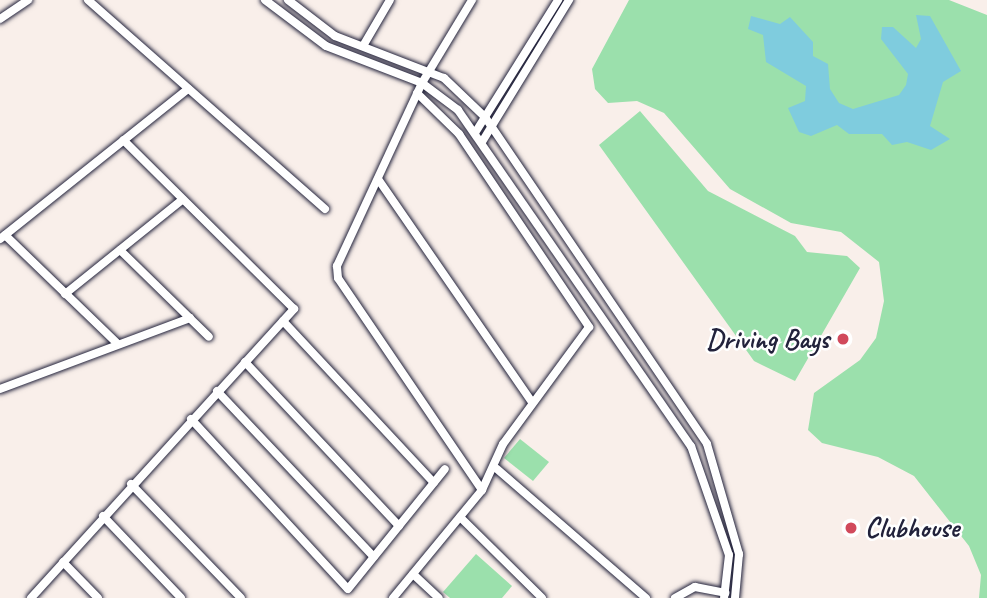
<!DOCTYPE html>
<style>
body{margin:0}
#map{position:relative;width:987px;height:598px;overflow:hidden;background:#f9efea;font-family:Caveat,sans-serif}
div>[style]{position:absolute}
.green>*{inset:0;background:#9be0ac}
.water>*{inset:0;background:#7fccde}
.roads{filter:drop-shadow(0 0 2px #22223b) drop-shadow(0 0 2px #22223b)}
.minor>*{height:8px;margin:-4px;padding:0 4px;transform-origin:4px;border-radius:4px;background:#fff}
.dots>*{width:19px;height:19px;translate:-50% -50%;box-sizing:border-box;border:4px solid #fff;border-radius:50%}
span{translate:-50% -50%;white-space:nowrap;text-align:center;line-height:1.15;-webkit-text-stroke:5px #fff;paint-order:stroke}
.poi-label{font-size:28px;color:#22223b;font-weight:700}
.right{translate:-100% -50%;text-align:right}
.left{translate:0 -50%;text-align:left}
</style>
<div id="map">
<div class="green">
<i style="clip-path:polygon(629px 0,949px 0,987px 15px,987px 598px,979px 598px,981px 575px,969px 546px,914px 476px,878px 457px,822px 443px,808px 430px,814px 393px,860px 360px,876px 338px,884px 301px,879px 262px,841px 232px,791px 223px,730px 189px,664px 113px,637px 101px,608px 103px,595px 89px,592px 69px)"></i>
<i style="clip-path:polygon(640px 111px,708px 191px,795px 236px,807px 252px,847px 256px,860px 268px,795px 381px,754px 361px,599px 145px)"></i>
<i style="clip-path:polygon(520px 439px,549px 462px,533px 481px,504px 458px)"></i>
<i style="clip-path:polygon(476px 554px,512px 586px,502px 598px,450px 598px,443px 592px)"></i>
</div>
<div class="water">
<i style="clip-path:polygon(916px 15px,930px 16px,961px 71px,943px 82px,930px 126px,950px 139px,931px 150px,907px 142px,892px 145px,882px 134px,849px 134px,837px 125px,811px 136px,799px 132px,788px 108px,805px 101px,806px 86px,766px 62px,763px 35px,748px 29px,751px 16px,780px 24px,790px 17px,813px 42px,813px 56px,828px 64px,830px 89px,839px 103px,853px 109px,899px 95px,906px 85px,908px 74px,881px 39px,882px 27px,893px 27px,916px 48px,921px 39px)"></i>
</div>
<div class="roads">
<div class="minor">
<i style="left:88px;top:0;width:316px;rotate:41.4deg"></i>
<i style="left:265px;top:0;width:76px;rotate:37deg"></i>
<i style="left:326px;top:46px;width:103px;rotate:21.1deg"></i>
<i style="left:422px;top:83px;width:45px;rotate:36.9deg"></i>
<i style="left:458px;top:110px;width:409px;rotate:55.3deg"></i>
<i style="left:691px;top:446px;width:115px;rotate:70.8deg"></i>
<i style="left:729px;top:555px;width:43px;rotate:96.6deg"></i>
<i style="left:288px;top:0;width:59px;rotate:37.5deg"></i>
<i style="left:335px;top:36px;width:117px;rotate:21.1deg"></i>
<i style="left:444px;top:78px;width:57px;rotate:43.6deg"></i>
<i style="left:485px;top:117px;width:395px;rotate:55.8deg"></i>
<i style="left:707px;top:444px;width:115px;rotate:73.8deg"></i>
<i style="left:739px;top:554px;width:44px;rotate:95.2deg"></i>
<i style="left:0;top:19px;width:34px;rotate:-34deg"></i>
<i style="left:363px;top:46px;width:53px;rotate:-59.6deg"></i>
<i style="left:417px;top:93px;width:59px;rotate:44.3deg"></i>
<i style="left:459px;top:134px;width:233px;rotate:56deg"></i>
<i style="left:589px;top:327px;width:145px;rotate:126.3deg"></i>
<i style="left:503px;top:444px;width:51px;rotate:114.5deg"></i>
<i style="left:475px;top:133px;width:157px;rotate:-58deg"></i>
<i style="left:482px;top:142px;width:167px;rotate:-58.5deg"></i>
<i style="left:378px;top:179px;width:271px;rotate:55.4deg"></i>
<i style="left:5px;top:235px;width:157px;rotate:44deg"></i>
<i style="left:0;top:239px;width:241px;rotate:-38.6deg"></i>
<i style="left:120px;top:250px;width:124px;rotate:44.3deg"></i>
<i style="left:65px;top:294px;width:151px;rotate:-38.8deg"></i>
<i style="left:283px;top:321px;width:221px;rotate:47deg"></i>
<i style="left:245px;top:362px;width:225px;rotate:46.8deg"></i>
<i style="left:0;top:389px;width:203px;rotate:-20.5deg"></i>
<i style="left:217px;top:391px;width:228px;rotate:46.6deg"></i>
<i style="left:191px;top:419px;width:231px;rotate:47.3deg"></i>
<i style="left:348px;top:589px;width:154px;rotate:-51.1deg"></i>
<i style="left:497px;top:469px;width:197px;rotate:40.9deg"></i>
<i style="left:131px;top:484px;width:158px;rotate:46deg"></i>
<i style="left:103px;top:516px;width:113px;rotate:46.4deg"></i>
<i style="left:460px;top:517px;width:115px;rotate:44.6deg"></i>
<i style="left:63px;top:562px;width:50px;rotate:45.8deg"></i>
<i style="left:413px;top:574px;width:35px;rotate:43deg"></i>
<i style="left:31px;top:598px;width:391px;rotate:-47.7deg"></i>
<i style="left:294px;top:309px;width:240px;rotate:-135.3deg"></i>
<i style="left:393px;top:598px;width:140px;rotate:-50.5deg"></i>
<i style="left:482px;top:490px;width:256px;rotate:-124.2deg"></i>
<i style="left:338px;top:278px;width:12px;rotate:-95deg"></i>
<i style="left:337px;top:266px;width:202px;rotate:-65.1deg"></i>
<i style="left:422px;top:83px;width:97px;rotate:-58.9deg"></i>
<i style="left:675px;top:598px;width:23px;rotate:-29deg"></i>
<i style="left:695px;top:587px;width:31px;rotate:11deg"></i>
</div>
</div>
<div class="dots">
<i style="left:843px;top:339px;background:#d1495b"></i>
<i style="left:851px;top:528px;background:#d1495b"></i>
</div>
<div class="poi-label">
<span class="right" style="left:829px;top:339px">Driving Bays</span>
<span class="left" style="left:865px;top:528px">Clubhouse</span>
</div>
</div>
